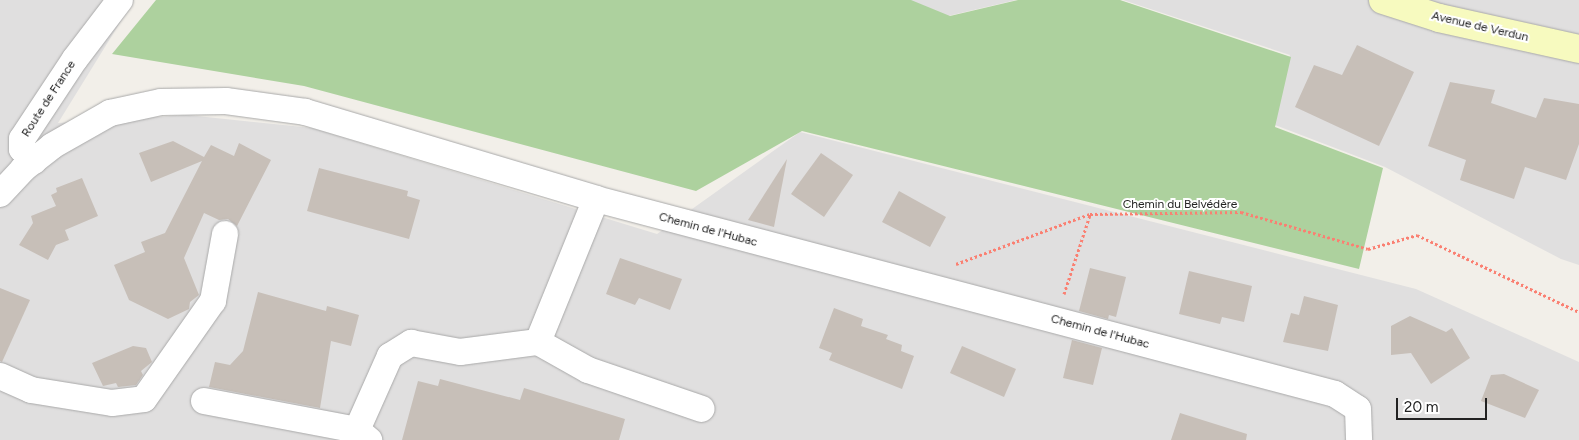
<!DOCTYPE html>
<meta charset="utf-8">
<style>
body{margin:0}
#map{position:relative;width:1579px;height:440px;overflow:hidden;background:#f2efe9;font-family:Figtree,sans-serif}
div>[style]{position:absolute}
.residential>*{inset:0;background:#e0dfdf}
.forest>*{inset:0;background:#add19e}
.building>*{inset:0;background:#c7bfb8}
.path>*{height:3px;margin-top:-1.5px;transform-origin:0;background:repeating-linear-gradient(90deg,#fa8072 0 2.5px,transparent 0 5px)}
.roads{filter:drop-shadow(0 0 1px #a9a9a9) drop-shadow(0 0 1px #a9a9a9)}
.street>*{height:26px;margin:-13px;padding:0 13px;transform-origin:13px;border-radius:13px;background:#fff}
.secondary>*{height:28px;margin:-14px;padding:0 14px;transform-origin:14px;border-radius:14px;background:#f7fabf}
span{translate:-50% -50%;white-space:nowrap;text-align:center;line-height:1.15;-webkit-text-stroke:4px #fff;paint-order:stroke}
.street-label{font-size:12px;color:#222}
.scale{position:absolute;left:1396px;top:398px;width:91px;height:22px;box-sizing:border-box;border:2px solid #222;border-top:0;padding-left:6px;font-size:15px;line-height:18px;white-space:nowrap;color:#222;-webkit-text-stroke:4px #fff;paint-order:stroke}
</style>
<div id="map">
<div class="residential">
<i style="clip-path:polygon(0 0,134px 0,58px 123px,187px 115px,312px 128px,657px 234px,800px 132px,1416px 289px,1579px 362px,1579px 440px,0 440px)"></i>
<i style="clip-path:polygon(908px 0,1016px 0,948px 16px)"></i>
<i style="clip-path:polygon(1123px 0,1579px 0,1579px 265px,1561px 259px,1385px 167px,1275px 125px,1290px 55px)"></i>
</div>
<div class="forest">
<i style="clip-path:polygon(156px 0,911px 0,950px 16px,1018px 0,1120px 0,1291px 57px,1275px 127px,1383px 168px,1359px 269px,802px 131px,696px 191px,304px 86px,112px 54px)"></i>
</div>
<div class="building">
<i style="clip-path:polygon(1357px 45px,1414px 72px,1379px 146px,1295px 107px,1314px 65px,1342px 75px)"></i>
<i style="clip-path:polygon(1450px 82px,1495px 90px,1491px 103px,1536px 118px,1544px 98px,1579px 104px,1579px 144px,1566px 180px,1525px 167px,1514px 199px,1460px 180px,1466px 160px,1428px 146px)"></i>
<i style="clip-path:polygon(173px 141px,204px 157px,211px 145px,234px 156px,239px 143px,271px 160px,237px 226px,228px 219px,219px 220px,204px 213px,184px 258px,199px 295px,190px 302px,189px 309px,168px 319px,129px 300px,114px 265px,145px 252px,141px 242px,165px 233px,202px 161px,151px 182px,139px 153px)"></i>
<i style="clip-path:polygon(821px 153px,853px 175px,824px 217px,791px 194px)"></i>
<i style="clip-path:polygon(787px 159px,774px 227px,748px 220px)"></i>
<i style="clip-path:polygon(319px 168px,408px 191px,407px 196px,420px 200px,409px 239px,307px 211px)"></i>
<i style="clip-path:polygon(82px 178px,98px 216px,65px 230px,69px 240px,56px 245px,48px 260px,19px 245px,33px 223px,31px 216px,56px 206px,51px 195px,57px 192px,56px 188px)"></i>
<i style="clip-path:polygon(899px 191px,946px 217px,930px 247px,882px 222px)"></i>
<i style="clip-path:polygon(620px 258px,682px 279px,670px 310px,639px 298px,635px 305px,606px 294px)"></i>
<i style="clip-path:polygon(1090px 268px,1126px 277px,1116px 317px,1109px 315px,1108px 319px,1079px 311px)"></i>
<i style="clip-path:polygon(1189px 271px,1252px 286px,1244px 322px,1222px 317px,1220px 324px,1179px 314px)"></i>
<i style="clip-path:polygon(0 288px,30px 300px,2px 362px,0 361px)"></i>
<i style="clip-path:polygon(258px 292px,326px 311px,327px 306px,359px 315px,351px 346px,331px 341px,320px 408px,209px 387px,215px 362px,230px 365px,243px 351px)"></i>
<i style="clip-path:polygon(1304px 296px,1338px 305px,1328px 351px,1283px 342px,1291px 313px,1299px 315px)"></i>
<i style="clip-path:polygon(834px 308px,863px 319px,861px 326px,888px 335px,886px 339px,902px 345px,901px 351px,914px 356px,902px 389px,829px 360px,832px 353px,819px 348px)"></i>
<i style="clip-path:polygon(1410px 316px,1446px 332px,1452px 328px,1470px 358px,1431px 384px,1411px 353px,1391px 355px,1391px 326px)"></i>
<i style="clip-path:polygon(1072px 340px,1102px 348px,1093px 385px,1063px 378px)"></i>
<i style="clip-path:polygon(133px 346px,146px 348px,152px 362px,141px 371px,143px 375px,136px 385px,118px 387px,116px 383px,103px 386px,92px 363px)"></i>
<i style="clip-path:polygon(962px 346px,1016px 369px,1004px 397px,950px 373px)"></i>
<i style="clip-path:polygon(1504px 374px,1539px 390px,1525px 418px,1481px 401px,1491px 375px)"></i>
<i style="clip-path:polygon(440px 379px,520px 400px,524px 388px,625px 419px,619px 440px,402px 440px,418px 381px,438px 386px)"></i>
<i style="clip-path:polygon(1180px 413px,1247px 434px,1246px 440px,1171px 440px)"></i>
</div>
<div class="path">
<i style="left:956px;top:264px;width:143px;rotate:-20.5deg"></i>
<i style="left:1090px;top:214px;width:151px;rotate:-0.8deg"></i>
<i style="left:1241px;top:212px;width:132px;rotate:16.2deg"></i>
<i style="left:1368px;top:249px;width:51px;rotate:-15.9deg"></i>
<i style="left:1417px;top:235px;width:179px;rotate:25.4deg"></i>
<i style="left:1064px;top:294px;width:83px;rotate:-71.8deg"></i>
</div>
<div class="roads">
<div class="street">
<i style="left:34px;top:161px;width:17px;rotate:-135deg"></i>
<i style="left:22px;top:149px;width:10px;rotate:-90deg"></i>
<i style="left:22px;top:139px;width:96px;rotate:-56.5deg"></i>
<i style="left:75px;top:59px;width:74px;rotate:-52.7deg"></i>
<i style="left:0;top:194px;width:34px;rotate:-47deg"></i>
<i style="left:23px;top:169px;width:37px;rotate:-38deg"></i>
<i style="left:52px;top:146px;width:67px;rotate:-29.6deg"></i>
<i style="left:110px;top:113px;width:52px;rotate:-12.2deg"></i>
<i style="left:161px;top:102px;width:65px;rotate:-0.9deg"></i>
<i style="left:226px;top:101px;width:80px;rotate:7.9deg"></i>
<i style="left:305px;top:112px;width:304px;rotate:16.6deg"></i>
<i style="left:596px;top:199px;width:764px;rotate:14.78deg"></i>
<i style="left:1335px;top:394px;width:27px;rotate:33deg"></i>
<i style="left:1358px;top:409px;width:31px;rotate:88deg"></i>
<i style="left:596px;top:199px;width:154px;rotate:112.1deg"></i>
<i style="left:538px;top:342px;width:57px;rotate:29.2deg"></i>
<i style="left:588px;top:370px;width:120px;rotate:18.9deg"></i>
<i style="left:0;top:376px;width:34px;rotate:24deg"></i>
<i style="left:31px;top:390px;width:82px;rotate:9.1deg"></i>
<i style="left:112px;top:403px;width:32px;rotate:-7deg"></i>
<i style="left:144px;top:399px;width:120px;rotate:-54.9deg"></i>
<i style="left:213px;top:301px;width:68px;rotate:-79.8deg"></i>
<i style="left:204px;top:401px;width:156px;rotate:10.7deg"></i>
<i style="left:357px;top:430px;width:16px;rotate:40deg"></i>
<i style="left:357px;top:430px;width:81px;rotate:-66deg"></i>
<i style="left:390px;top:356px;width:25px;rotate:-32deg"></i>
<i style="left:411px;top:343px;width:50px;rotate:10.4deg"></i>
<i style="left:460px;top:352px;width:79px;rotate:-7.3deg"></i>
</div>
<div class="secondary">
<i style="left:1383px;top:0;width:59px;rotate:17.8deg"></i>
<i style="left:1439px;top:18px;width:143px;rotate:12.5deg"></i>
</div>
</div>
<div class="street-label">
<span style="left:1480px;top:27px;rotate:13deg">Avenue de Verdun</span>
<span style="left:49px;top:99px;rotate:-57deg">Route de France</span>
<span style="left:1180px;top:205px">Chemin du Belvédère</span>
<span style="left:708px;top:230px;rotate:15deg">Chemin de l'Hubac</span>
<span style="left:1100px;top:332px;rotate:15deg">Chemin de l'Hubac</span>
</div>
<div class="scale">20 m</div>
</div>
